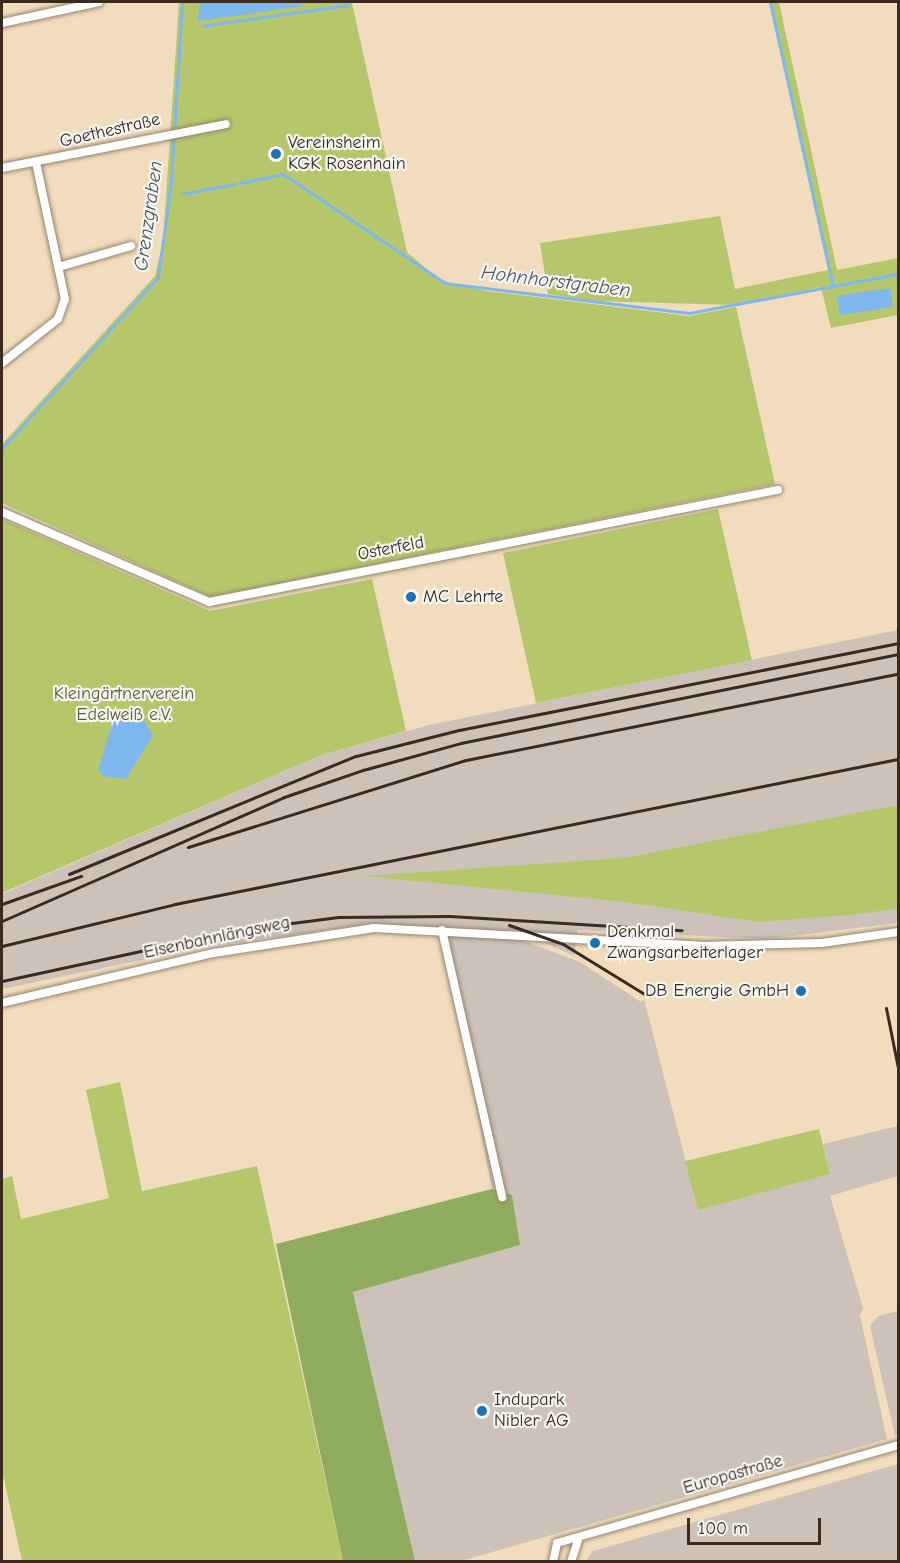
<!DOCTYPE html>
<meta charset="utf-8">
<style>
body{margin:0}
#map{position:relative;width:900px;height:1563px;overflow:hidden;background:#f1ddbe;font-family:"Comic Neue",sans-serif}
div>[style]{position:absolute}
.industrial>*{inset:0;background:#ccc2b9}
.green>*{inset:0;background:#b6c76b}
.forest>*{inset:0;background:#90ac5f}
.water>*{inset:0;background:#7db7ee}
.stream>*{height:3px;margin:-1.5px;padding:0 1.5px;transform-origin:1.5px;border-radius:1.5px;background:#7db7ee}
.roads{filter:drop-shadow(0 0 2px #96846e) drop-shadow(0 0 2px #96846e)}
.minor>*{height:8px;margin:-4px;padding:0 4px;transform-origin:4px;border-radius:4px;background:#fff}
.rail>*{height:3px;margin:-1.5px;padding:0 1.5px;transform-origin:1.5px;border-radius:1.5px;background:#3b2a1e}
.dots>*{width:16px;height:16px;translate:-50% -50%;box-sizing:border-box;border:3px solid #f6f6f2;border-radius:50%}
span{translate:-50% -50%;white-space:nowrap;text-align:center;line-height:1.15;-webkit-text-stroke:4.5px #f6f6f2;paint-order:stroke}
.street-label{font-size:18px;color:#3b2a1e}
.poi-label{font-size:18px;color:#3b2a1e}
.left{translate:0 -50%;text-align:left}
.right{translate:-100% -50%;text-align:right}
.park-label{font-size:18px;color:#605935}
.water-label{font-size:20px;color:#4f545c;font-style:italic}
.frame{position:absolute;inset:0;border:3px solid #3b2a1e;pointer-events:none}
.scale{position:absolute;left:687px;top:1518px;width:134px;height:27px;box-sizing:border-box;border:3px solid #3b2a1e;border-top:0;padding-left:8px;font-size:18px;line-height:21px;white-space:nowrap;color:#3b2a1e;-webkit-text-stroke:4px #f6f6f2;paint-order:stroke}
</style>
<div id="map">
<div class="industrial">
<i style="clip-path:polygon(898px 630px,898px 923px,766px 939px,578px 930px,574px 956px,535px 938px,511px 936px,580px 962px,641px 1002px,644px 999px,698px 1209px,830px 1174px,823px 1144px,898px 1126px,898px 1176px,830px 1196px,863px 1308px,860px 1316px,887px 1439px,461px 1561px,415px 1561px,353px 1291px,520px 1245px,512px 1195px,492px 1189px,450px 972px,447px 934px,485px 933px,369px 924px,210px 946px,2px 989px,2px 894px,319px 756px,429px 725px)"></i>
<i style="clip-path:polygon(898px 1311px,898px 1435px,895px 1436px,870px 1326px,878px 1316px)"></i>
<i style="clip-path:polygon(898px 1464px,898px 1561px,586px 1561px,593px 1551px)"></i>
</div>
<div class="green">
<i style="clip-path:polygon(179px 2px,360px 2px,352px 3px,407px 252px,439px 280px,487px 291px,689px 316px,736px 307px,775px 484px,211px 597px,2px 503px,2px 444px,155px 276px,163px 241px)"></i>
<i style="clip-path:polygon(769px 2px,779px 2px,837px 270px,898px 258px,898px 315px,831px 328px,821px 287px,734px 305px,592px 301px,548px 294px,540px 243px,720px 216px,735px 289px,828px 270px)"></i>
<i style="clip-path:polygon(718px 509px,752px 660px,536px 703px,503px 553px)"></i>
<i style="clip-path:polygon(2px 519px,210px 611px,372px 579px,406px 731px,319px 756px,2px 893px)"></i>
<i style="clip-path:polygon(898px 805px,898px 908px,861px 914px,759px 922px,625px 902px,365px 876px,624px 858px)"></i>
<i style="clip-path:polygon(120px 1082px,142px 1191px,257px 1166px,343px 1561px,22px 1561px,2px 1470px,2px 1179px,12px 1176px,21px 1219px,109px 1198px,86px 1090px)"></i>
<i style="clip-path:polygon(819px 1129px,830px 1174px,698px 1210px,685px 1161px)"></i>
</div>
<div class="forest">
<i style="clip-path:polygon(492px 1189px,512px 1195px,520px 1245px,353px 1292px,415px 1561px,343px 1561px,276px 1244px)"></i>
</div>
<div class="water">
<i style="clip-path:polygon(200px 2px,302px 2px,303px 6px,198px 21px)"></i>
<i style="clip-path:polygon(890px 288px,893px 307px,840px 315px,837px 296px)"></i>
<i style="clip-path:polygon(116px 713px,143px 719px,153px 735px,126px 779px,103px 776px,98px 769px)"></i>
</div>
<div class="stream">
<i style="left:770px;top:2px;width:291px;rotate:77.5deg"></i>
<i style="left:202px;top:26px;width:147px;rotate:-8.2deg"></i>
<i style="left:239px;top:183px;width:45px;rotate:-11.6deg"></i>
<i style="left:283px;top:174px;width:195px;rotate:33.9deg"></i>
<i style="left:445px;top:283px;width:246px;rotate:7deg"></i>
<i style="left:689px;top:313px;width:213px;rotate:-10.6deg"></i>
<i style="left:182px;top:194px;width:53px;rotate:-10.9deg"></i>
<i style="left:2px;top:448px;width:231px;rotate:-47.6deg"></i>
<i style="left:158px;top:277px;width:96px;rotate:-82.2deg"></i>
<i style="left:171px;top:182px;width:180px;rotate:-86.5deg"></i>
</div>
<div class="roads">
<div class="minor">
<i style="left:2px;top:23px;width:99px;rotate:-12.2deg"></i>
<i style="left:2px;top:168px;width:228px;rotate:-11.1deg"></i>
<i style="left:62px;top:266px;width:72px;rotate:-16.2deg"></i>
<i style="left:2px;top:363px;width:71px;rotate:-38.2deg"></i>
<i style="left:58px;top:319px;width:21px;rotate:-71deg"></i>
<i style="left:65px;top:299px;width:139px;rotate:-102deg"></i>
<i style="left:2px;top:512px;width:226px;rotate:23.5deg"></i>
<i style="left:209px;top:602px;width:580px;rotate:-11.14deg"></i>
<i style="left:442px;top:930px;width:274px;rotate:77.3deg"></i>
<i style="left:2px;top:1003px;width:218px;rotate:-13.3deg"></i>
<i style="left:214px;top:953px;width:162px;rotate:-8.9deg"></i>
<i style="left:374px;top:928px;width:329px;rotate:3.1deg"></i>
<i style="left:703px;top:946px;width:119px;rotate:-1.4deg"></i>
<i style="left:822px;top:943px;width:77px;rotate:-8.2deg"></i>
<i style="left:553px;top:1562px;width:19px;rotate:-78deg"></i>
<i style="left:557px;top:1543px;width:355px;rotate:-16deg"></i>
<i style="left:571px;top:1562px;width:23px;rotate:-72deg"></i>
</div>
</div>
<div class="rail">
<i style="left:188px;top:847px;width:291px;rotate:-17.4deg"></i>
<i style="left:466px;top:760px;width:440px;rotate:-11.3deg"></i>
<i style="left:69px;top:874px;width:310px;rotate:-22.4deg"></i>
<i style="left:356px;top:756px;width:106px;rotate:-14.2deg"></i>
<i style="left:459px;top:730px;width:448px;rotate:-11.2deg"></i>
<i style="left:2px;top:904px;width:84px;rotate:-19.5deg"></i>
<i style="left:2px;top:921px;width:308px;rotate:-23.7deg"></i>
<i style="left:284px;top:797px;width:83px;rotate:-18.9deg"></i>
<i style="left:363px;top:770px;width:102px;rotate:-15.4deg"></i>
<i style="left:461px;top:743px;width:446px;rotate:-11.5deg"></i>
<i style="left:509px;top:925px;width:57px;rotate:19.4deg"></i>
<i style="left:563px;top:944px;width:97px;rotate:31.6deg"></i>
<i style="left:2px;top:946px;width:178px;rotate:-13.6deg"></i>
<i style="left:175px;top:904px;width:737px;rotate:-11.34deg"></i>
<i style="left:2px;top:981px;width:241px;rotate:-12.2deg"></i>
<i style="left:238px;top:930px;width:101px;rotate:-7.4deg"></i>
<i style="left:338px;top:917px;width:112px;rotate:-0.5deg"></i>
<i style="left:450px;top:916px;width:232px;rotate:3.5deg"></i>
<i style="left:886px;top:1008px;width:61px;rotate:78.7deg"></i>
</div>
<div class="dots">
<i style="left:276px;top:154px;background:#1f6fb2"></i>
<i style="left:411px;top:597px;background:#1f6fb2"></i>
<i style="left:595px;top:943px;background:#1f6fb2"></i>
<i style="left:801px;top:991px;background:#1f6fb2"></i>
<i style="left:482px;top:1411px;background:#1f6fb2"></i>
</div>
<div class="street-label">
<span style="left:110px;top:131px;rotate:-13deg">Goethestraße</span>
<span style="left:391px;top:549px;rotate:-11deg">Osterfeld</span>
<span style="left:217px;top:938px;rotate:-12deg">Eisenbahnlängsweg</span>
<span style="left:733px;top:1475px;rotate:-16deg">Europastraße</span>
</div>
<div class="poi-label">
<span class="left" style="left:288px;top:154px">Vereinsheim<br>KGK Rosenhain</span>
<span class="left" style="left:423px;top:597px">MC Lehrte</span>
<span class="left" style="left:607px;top:943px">Denkmal<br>Zwangsarbeiterlager</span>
<span class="right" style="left:789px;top:991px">DB Energie GmbH</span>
<span class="left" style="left:494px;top:1411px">Indupark<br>Nibler AG</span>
</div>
<div class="park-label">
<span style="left:124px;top:705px">Kleingärtnerverein<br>Edelweiß e.V.</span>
</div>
<div class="water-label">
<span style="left:148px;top:216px;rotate:-82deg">Grenzgraben</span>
<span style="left:556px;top:281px;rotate:7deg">Hohnhorstgraben</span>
</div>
<div class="frame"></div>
<div class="scale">100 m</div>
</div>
